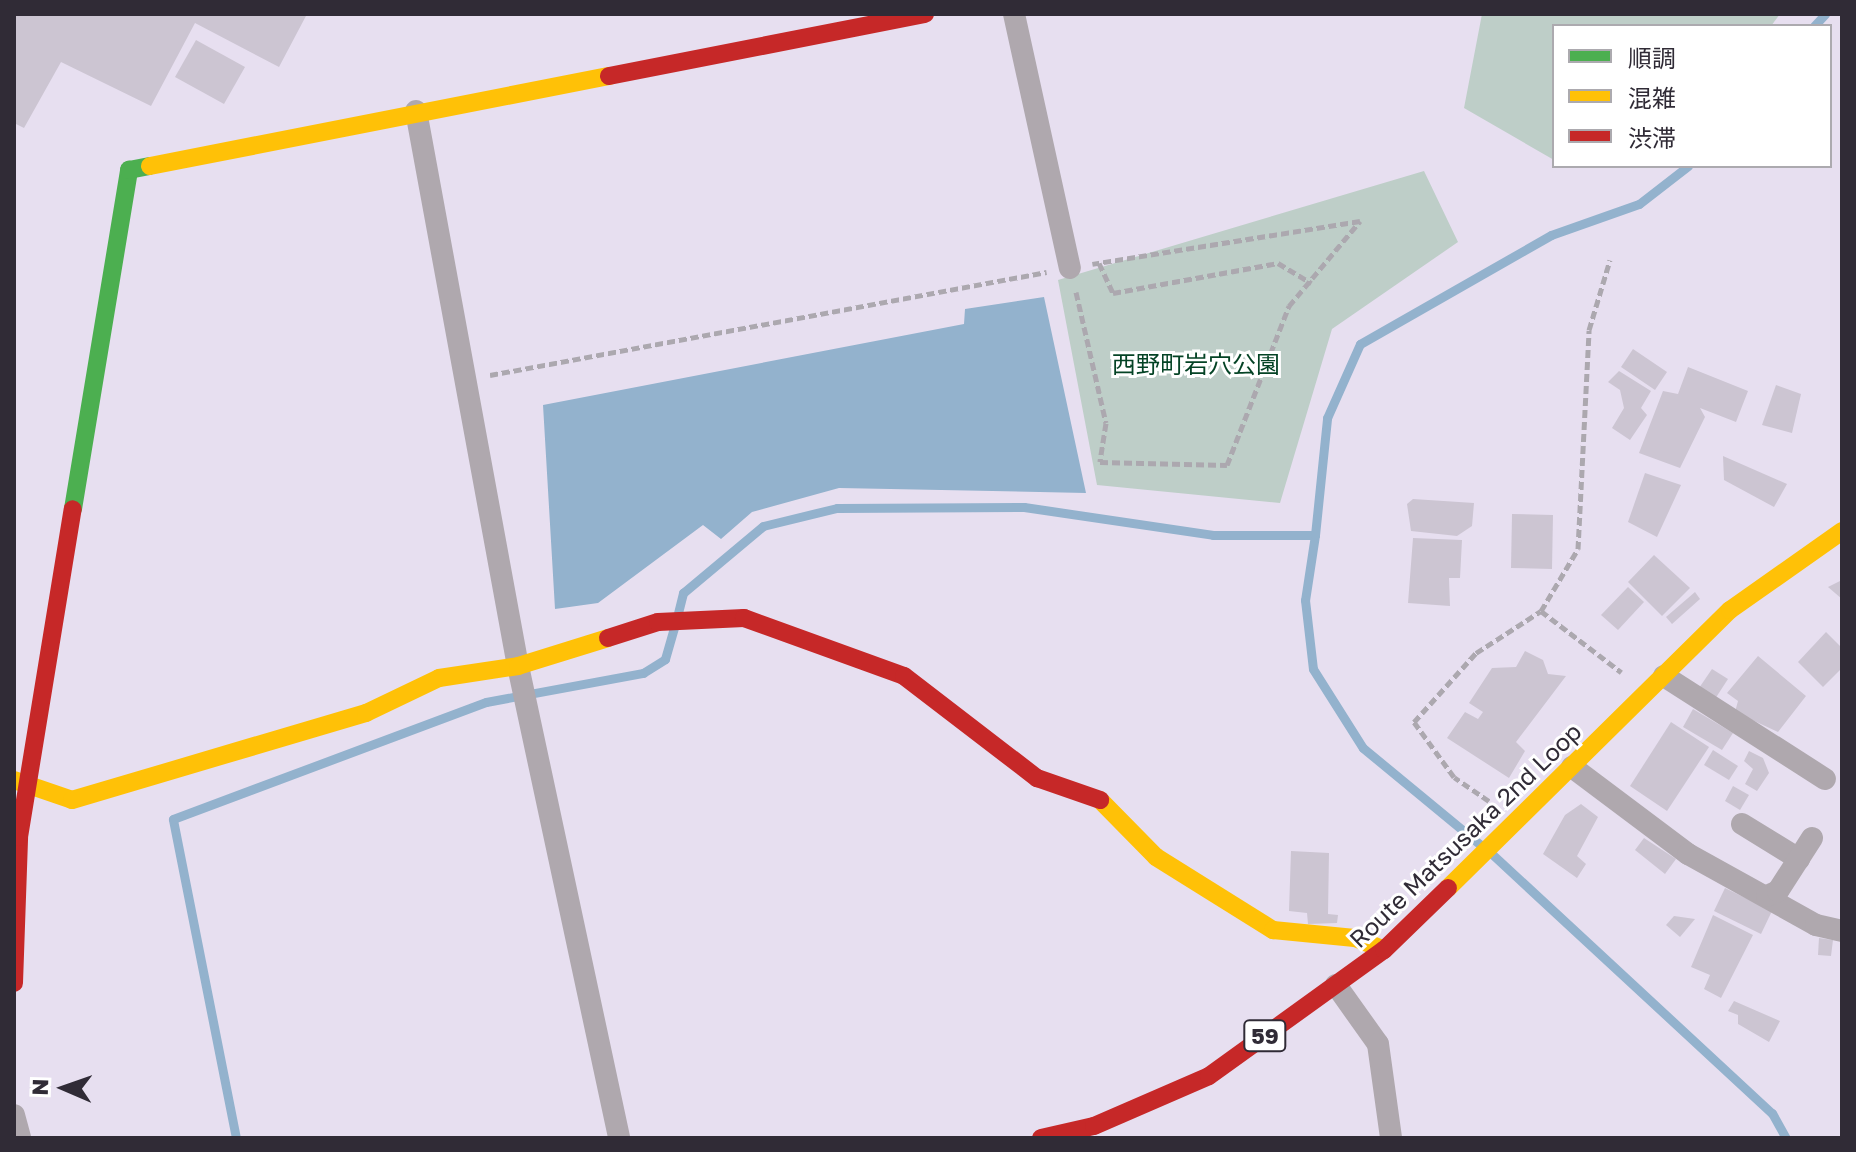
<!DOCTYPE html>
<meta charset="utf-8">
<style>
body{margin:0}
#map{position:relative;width:1856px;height:1152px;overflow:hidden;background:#e7dff0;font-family:"Golos Text","Noto Sans JP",sans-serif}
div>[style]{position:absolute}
.green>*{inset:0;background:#becec8}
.water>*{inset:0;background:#93b2cd}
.stream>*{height:9px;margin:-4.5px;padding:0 4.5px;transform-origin:4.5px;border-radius:4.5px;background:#93b2cd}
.building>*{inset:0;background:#ccc5d2}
.path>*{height:5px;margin-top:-2.5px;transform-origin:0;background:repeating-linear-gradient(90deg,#aca8af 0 8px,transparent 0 12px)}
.street>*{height:22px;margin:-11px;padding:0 11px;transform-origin:11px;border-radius:11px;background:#afa8ae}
.fast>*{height:18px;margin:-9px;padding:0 9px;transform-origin:9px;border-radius:9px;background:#4caf50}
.slow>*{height:18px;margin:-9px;padding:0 9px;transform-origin:9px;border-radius:9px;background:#ffc107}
.jam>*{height:18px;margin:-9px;padding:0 9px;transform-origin:9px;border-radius:9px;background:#c62828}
span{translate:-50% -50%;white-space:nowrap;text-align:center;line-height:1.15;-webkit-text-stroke:6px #fff;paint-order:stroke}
.shield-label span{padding:2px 6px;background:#fff;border:2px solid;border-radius:6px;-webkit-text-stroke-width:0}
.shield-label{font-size:22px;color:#302b36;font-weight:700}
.park-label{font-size:24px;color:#044325}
.street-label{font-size:24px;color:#302b36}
.frame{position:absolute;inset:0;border:16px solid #302b36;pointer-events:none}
.legend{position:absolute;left:1552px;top:24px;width:280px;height:144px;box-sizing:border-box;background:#fff;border:2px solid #acaaaf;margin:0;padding:10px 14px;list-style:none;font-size:24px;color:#302b36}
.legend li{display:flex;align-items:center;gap:16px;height:40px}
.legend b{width:40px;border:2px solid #acaaaf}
.north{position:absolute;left:24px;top:1048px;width:80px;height:80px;-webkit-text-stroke:6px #fff;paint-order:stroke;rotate:272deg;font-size:22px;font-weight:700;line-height:32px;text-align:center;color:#302b36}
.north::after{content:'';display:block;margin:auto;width:28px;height:36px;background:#302b36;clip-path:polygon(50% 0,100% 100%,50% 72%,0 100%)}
</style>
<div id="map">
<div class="green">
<i style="clip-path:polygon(1482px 14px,1780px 14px,1771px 26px,1554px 26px,1554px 160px,1464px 108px)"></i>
<i style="clip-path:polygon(1424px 171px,1458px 242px,1332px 329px,1280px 503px,1097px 485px,1058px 280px)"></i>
</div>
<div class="water">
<i style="clip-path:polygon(1044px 297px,1086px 493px,839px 488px,752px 512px,721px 539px,703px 525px,598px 603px,555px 609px,543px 405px,964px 324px,965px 309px)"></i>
</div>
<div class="stream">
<i style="left:1814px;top:26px;width:16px;rotate:-47deg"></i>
<i style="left:1315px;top:535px;width:66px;rotate:98.7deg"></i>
<i style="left:1305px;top:600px;width:69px;rotate:83.4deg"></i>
<i style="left:1313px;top:669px;width:93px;rotate:57.7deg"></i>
<i style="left:1363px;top:748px;width:154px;rotate:39.5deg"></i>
<i style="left:678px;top:613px;width:21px;rotate:-76deg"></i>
<i style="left:683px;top:593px;width:104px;rotate:-39.9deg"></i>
<i style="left:763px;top:526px;width:76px;rotate:-13.7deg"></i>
<i style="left:837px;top:508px;width:187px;rotate:-0.3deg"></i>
<i style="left:1024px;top:507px;width:191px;rotate:8.4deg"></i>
<i style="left:1213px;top:535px;width:102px"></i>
<i style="left:1315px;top:535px;width:118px;rotate:-84.1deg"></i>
<i style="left:1327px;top:418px;width:81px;rotate:-66deg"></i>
<i style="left:1360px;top:344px;width:220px;rotate:-29.7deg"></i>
<i style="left:1551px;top:235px;width:93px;rotate:-19.4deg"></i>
<i style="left:1639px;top:204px;width:62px;rotate:-37.8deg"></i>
<i style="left:1493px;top:855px;width:380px;rotate:42.8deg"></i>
<i style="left:1772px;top:1113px;width:29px;rotate:61deg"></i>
<i style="left:236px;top:1138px;width:325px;rotate:-101.2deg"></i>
<i style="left:173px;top:819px;width:334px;rotate:-20.5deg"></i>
<i style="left:486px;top:702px;width:160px;rotate:-10.5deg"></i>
<i style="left:643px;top:673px;width:26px;rotate:-32deg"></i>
<i style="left:665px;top:659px;width:32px;rotate:-74deg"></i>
</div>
<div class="building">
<i style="clip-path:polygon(14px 14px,307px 14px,279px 67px,195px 23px,151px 106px,61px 62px,24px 128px,14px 123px)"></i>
<i style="clip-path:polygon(196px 40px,245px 67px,224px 104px,175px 77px)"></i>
<i style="clip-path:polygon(1633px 349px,1667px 372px,1655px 390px,1621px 367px)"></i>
<i style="clip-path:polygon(1688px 367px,1748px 391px,1736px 422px,1700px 408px,1705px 417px,1680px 468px,1639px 453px,1663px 391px,1678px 394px)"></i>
<i style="clip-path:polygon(1619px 371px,1651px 391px,1641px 408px,1647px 415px,1630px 440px,1612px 428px,1624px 408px,1620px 390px,1608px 382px)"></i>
<i style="clip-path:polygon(1776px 385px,1801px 394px,1792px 433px,1762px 425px)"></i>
<i style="clip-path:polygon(1723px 456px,1787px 484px,1774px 507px,1724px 480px)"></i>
<i style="clip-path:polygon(1645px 473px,1681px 485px,1657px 537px,1628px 522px)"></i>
<i style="clip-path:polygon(1413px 499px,1474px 503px,1472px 526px,1457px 536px,1411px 531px,1407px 504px)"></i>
<i style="clip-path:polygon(1512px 514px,1553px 515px,1552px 569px,1511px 568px)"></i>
<i style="clip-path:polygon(1413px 538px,1462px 540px,1460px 578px,1449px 578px,1450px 606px,1408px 603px)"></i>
<i style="clip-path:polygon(1654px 555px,1690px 588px,1662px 616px,1628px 582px)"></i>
<i style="clip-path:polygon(1842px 580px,1842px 599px,1828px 587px)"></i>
<i style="clip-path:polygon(1628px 587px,1644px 602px,1618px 630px,1601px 615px)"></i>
<i style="clip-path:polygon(1695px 592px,1700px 599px,1672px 624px,1666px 617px)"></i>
<i style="clip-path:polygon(1826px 632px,1842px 648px,1842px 668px,1823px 687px,1798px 662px)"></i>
<i style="clip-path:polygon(1525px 651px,1543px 660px,1548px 674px,1566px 676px,1516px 742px,1525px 751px,1509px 778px,1447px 738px,1465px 712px,1478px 719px,1483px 712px,1469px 703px,1492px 668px,1516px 667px)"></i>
<i style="clip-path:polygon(1758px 656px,1806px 696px,1778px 732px,1735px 712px,1738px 701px,1727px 693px)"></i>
<i style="clip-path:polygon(1712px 669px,1728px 679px,1715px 699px,1699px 688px)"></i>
<i style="clip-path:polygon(1693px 709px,1733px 733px,1722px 750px,1683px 727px)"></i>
<i style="clip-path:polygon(1671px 722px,1709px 747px,1667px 811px,1630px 786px)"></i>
<i style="clip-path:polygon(1713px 750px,1738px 766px,1729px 780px,1704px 765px)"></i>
<i style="clip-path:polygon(1749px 751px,1763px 758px,1769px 773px,1757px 791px,1745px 784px,1753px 769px,1744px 761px)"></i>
<i style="clip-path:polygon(1733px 786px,1749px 795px,1740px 810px,1725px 801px)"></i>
<i style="clip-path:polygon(1581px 804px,1598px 817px,1577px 856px,1586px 864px,1577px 878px,1543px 854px,1565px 815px)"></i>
<i style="clip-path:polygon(1644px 838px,1676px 859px,1665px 874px,1635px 850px)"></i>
<i style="clip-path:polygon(1291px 851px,1329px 853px,1328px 914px,1338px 915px,1337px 923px,1308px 924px,1307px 913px,1289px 911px)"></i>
<i style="clip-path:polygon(1725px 888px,1772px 911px,1761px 934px,1714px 911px)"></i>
<i style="clip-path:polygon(1713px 915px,1753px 935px,1721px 998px,1704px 989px,1710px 975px,1691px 967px)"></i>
<i style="clip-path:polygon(1674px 916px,1695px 919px,1680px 937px,1666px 925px)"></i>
<i style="clip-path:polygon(1819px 938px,1833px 940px,1831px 956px,1818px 955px)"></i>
<i style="clip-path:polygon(1734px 1001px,1780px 1021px,1769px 1042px,1738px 1024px,1738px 1015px,1728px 1011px)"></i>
</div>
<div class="path">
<i style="left:1099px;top:263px;width:33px;rotate:65deg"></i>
<i style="left:1113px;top:293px;width:168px;rotate:-10.3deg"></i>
<i style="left:1278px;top:263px;width:39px;rotate:31deg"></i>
<i style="left:1076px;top:292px;width:134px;rotate:77.1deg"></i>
<i style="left:1106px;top:423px;width:39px;rotate:99deg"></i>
<i style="left:1100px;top:462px;width:127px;rotate:1.4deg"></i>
<i style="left:1227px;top:465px;width:171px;rotate:-68.7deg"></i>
<i style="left:1289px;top:306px;width:111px;rotate:-50.1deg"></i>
<i style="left:1360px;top:221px;width:271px;rotate:170.9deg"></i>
<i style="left:490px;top:375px;width:566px;rotate:-10.48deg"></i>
<i style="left:1541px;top:611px;width:72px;rotate:-59.2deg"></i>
<i style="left:1578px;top:549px;width:219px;rotate:-87.1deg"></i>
<i style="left:1589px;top:330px;width:73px;rotate:-73.3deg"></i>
<i style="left:1489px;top:801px;width:42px;rotate:-145.6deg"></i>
<i style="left:1454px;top:777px;width:68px;rotate:-126deg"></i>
<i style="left:1414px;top:722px;width:93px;rotate:-48.1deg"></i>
<i style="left:1476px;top:653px;width:77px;rotate:-32.9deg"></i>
<i style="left:1541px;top:611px;width:101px;rotate:37.3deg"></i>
</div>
<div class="street">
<i style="left:1014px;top:14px;width:260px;rotate:77.6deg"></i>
<i style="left:416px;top:111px;width:564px;rotate:79.59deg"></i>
<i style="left:518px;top:666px;width:483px;rotate:77.9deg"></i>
<i style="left:1664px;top:676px;width:191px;rotate:32.6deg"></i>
<i style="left:1572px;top:767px;width:145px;rotate:36.9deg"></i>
<i style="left:1688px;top:854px;width:146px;rotate:29deg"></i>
<i style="left:1816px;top:925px;width:27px;rotate:13deg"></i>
<i style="left:1742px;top:824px;width:67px;rotate:31.6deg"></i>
<i style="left:1767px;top:896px;width:12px;rotate:-24deg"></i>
<i style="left:1778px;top:891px;width:63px;rotate:-57.3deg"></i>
<i style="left:1336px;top:985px;width:72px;rotate:54.6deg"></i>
<i style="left:1378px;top:1044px;width:95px;rotate:82.1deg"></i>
<i style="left:14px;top:1115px;width:24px;rotate:75deg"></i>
</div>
<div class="fast">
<i style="left:73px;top:509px;width:344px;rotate:-80.6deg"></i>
<i style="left:129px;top:170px;width:21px;rotate:-11deg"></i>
</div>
<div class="slow">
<i style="left:150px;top:166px;width:468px;rotate:-11.1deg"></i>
<i style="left:14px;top:780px;width:61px;rotate:19deg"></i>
<i style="left:72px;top:800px;width:307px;rotate:-16.5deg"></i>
<i style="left:366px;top:713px;width:81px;rotate:-25.6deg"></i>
<i style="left:439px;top:678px;width:80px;rotate:-8.6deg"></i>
<i style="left:518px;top:666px;width:94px;rotate:-17.3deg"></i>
<i style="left:1100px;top:800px;width:80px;rotate:45.5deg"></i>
<i style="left:1156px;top:857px;width:138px;rotate:32deg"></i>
<i style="left:1273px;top:930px;width:82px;rotate:5.6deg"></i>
<i style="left:1355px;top:938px;width:31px;rotate:22deg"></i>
<i style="left:1448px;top:888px;width:396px;rotate:-44.6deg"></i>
<i style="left:1730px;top:610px;width:137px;rotate:-35.2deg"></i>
</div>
<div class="jam">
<i style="left:609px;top:76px;width:322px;rotate:-11.1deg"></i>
<i style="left:608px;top:638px;width:52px;rotate:-17.7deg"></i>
<i style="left:658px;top:622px;width:86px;rotate:-2.7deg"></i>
<i style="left:744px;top:618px;width:170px;rotate:19.9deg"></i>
<i style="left:904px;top:676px;width:168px;rotate:37.5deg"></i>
<i style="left:1037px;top:778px;width:67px;rotate:19.2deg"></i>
<i style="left:14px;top:983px;width:146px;rotate:-88deg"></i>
<i style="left:19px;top:837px;width:332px;rotate:-80.7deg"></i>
<i style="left:1041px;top:1138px;width:54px;rotate:-12.8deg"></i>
<i style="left:1094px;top:1126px;width:125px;rotate:-23.5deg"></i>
<i style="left:1209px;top:1076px;width:216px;rotate:-35.8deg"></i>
<i style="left:1384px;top:950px;width:89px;rotate:-44.1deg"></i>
</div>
<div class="shield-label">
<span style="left:1265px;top:1036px">59</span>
</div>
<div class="park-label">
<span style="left:1196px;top:364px">西野町岩穴公園</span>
</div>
<div class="street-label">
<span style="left:1465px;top:835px;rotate:-44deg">Route Matsusaka 2nd Loop</span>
</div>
<div class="frame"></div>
<ul class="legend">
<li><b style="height:10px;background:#4caf50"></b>順調</li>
<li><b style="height:10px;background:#ffc107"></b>混雑</li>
<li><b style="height:10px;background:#c62828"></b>渋滞</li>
</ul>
<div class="north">N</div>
</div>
